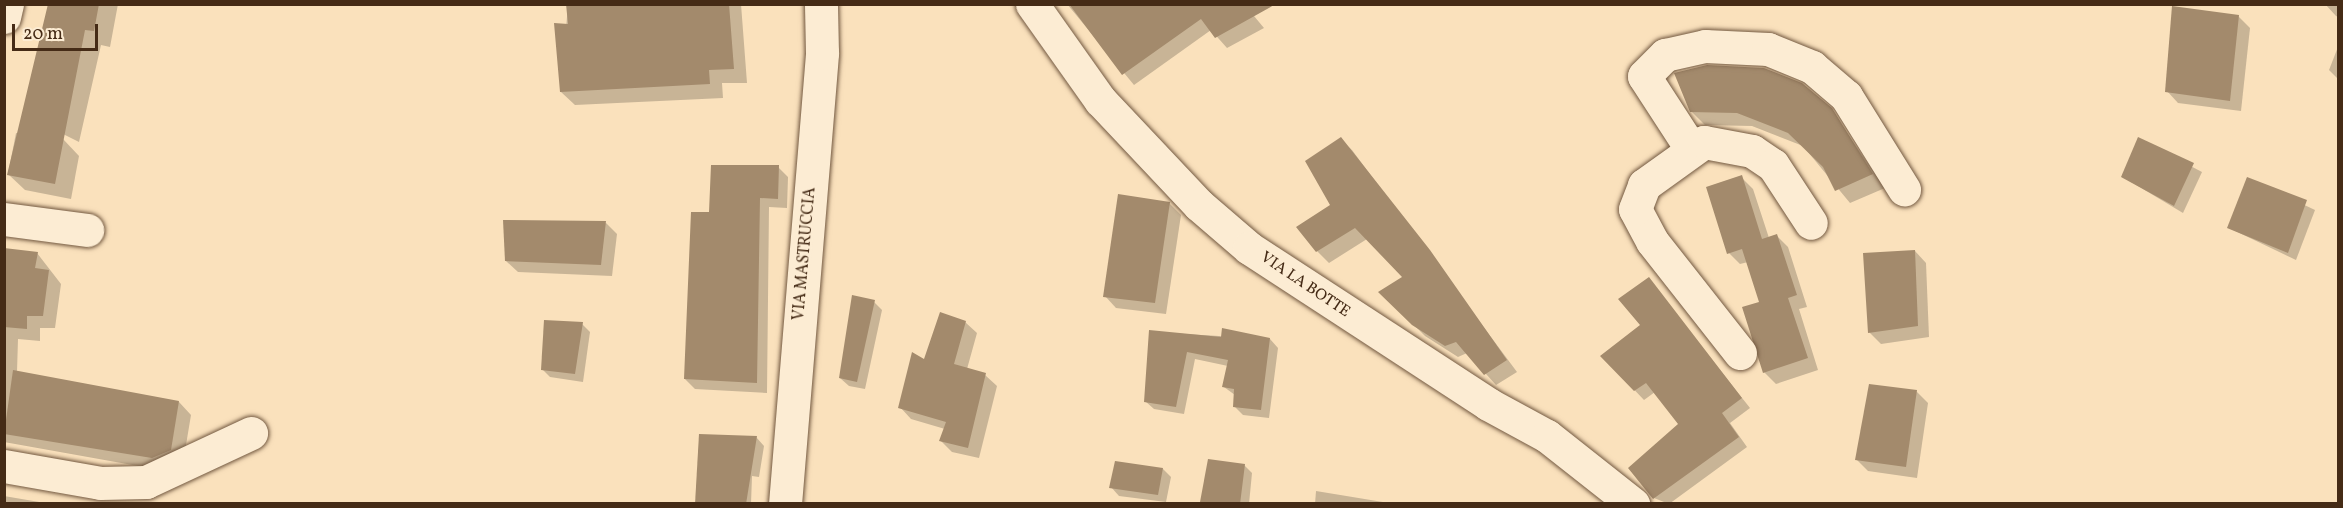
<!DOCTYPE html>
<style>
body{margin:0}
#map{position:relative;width:2343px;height:508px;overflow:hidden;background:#fae1bc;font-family:Vollkorn,serif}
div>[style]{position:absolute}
.shadow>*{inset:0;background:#0003}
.building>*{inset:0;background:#a38a6c}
.roads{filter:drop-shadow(0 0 2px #725840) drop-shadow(0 0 2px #725840)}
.street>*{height:33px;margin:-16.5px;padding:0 16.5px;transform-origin:16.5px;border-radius:16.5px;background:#fcecd3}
span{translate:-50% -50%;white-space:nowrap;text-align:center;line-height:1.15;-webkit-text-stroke:5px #fcecd3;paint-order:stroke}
.street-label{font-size:16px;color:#452b16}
.frame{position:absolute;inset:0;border:6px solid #452b16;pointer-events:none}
.scale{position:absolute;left:12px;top:24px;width:86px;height:27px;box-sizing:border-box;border:3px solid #452b16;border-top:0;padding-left:8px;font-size:18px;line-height:21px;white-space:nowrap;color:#452b16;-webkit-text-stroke:4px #fcecd3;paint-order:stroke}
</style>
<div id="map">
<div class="shadow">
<i style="clip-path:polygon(50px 4px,118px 4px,110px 47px,101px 45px,79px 142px,43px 124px)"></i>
<i style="clip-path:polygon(568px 4px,741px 4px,747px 83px,722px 83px,723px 98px,575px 105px,561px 92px)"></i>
<i style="clip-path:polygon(1067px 4px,1244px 4px,1264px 28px,1227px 48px,1211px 30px,1134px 85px)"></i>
<i style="clip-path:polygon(2325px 4px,2338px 4px,2338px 17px,2336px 16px)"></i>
<i style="clip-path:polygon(2238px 16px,2250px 28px,2241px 111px,2178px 103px,2167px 91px)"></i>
<i style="clip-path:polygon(2338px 47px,2338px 79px,2329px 70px)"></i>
<i style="clip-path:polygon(1831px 110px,1885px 188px,1850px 203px,1803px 146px,1752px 126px,1705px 125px,1691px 111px)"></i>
<i style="clip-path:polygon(16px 133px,63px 139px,79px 156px,71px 199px,25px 190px,8px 174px)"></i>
<i style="clip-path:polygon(1340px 139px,1352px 150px,1517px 372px,1496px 385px,1467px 353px,1458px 357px,1425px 336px,1381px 292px,1404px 277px,1367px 239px,1329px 263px,1317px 251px,1332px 205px)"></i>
<i style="clip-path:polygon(2139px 139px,2202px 172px,2183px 213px,2123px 177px)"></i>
<i style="clip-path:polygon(778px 167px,788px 177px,787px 208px,769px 207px,767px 393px,695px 389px,685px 379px,711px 213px)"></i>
<i style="clip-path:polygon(1741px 177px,1753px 189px,1769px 238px,1777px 236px,1788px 247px,1807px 307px,1799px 309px,1818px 370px,1776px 384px,1764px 372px,1761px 303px,1748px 262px,1740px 264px,1729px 253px)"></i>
<i style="clip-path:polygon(2247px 178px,2315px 210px,2296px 260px,2229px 228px)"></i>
<i style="clip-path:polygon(1169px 203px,1181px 215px,1166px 314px,1116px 308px,1105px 296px)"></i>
<i style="clip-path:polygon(606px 223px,617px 234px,612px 276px,518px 272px,506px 261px)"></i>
<i style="clip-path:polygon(4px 249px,37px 253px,61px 284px,55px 328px,40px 328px,40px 341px,18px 339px,17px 372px,179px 402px,191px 415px,183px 463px,166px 471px,4px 442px)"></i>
<i style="clip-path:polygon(1915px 251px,1926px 263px,1929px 337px,1881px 344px,1869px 332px)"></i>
<i style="clip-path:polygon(1648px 279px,1750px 408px,1730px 423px,1747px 447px,1669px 504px,1654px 498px,1680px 424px,1655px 392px,1644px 400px,1602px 356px,1642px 325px)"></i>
<i style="clip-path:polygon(874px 302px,882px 310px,865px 389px,849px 386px,840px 378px)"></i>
<i style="clip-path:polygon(965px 322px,977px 333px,967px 369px,985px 375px,997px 386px,979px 458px,952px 452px,940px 440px,945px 429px,911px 419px,900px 407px,925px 361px)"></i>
<i style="clip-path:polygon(582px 324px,590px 332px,583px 382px,550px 377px,542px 369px)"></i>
<i style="clip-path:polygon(1151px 332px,1270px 339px,1278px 348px,1269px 418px,1243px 415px,1235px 407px,1235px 395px,1224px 387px,1228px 366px,1195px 359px,1184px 414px,1154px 409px,1145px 401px)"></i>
<i style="clip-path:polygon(1916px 391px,1928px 403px,1917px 478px,1868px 471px,1856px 459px)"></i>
<i style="clip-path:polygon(756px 437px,764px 446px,759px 477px,752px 476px,751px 504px,696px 504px)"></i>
<i style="clip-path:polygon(1244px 465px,1252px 473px,1249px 504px,1202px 502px)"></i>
<i style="clip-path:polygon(1163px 469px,1171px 477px,1166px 502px,1119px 496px,1111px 487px)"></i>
<i style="clip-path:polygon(1316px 491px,1395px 504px,1315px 504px)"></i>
<i style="clip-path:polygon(4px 496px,51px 504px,4px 504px)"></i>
</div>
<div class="building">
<i style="clip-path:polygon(48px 4px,99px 4px,94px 31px,85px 30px,55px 184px,7px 175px)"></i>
<i style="clip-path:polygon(566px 4px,729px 4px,734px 69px,709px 70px,710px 84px,560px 92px,554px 23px,568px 24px)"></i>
<i style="clip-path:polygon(1069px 4px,1276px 4px,1215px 38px,1201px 19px,1122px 75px)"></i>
<i style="clip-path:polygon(2172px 6px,2239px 15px,2230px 101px,2165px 92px)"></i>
<i style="clip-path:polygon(1707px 65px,1764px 68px,1802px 83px,1832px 108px,1873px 174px,1835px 191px,1823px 167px,1788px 133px,1737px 113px,1690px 112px,1674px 73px)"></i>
<i style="clip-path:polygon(1341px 137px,1430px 250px,1507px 360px,1484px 375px,1456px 342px,1445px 346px,1412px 325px,1378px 292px,1402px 277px,1355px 228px,1316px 252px,1296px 227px,1330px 205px,1305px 161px)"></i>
<i style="clip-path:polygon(2138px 137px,2194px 163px,2174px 206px,2121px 177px)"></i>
<i style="clip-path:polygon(711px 165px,779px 165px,778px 199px,760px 198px,757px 383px,684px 379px,691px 212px,709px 212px)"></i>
<i style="clip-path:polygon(1742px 175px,1762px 239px,1777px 234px,1797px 295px,1788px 298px,1808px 358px,1763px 373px,1742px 307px,1759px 302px,1742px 249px,1727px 254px,1706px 187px)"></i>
<i style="clip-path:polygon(2247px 177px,2307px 200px,2288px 253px,2227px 228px)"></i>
<i style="clip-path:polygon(1118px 194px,1170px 202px,1155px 303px,1103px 297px)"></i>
<i style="clip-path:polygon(503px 220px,606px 221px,601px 265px,505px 261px)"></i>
<i style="clip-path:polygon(4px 248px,38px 252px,35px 268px,49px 270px,43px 316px,27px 316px,27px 329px,4px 327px)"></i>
<i style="clip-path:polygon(1915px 250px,1918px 326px,1868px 333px,1863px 253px)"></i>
<i style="clip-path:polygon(1649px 277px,1742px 398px,1722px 413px,1739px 437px,1653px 499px,1628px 468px,1678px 424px,1646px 383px,1634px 391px,1600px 356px,1640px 325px,1618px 299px)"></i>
<i style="clip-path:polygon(852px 295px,875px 300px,857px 382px,839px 378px)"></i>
<i style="clip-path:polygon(940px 312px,966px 321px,954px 364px,986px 373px,968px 448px,939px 441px,946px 422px,898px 408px,912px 352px,924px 359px)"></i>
<i style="clip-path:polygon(544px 320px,583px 322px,575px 374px,541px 370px)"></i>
<i style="clip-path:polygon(1222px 328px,1270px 338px,1261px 410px,1233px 407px,1234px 389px,1222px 387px,1228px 360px,1187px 352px,1176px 407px,1144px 402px,1149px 330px,1221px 337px)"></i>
<i style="clip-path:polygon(13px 370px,179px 401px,171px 450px,152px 458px,4px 434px)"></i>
<i style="clip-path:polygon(1869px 384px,1917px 390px,1906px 467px,1855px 460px)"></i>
<i style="clip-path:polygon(699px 434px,757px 436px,746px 504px,695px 504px)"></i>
<i style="clip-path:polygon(1208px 459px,1245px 464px,1240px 504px,1200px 502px)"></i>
<i style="clip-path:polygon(1115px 461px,1163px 468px,1158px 495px,1109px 488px)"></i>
</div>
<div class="roads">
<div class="street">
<i style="left:1032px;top:4px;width:118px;rotate:54.7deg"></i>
<i style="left:1100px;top:100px;width:144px;rotate:46.7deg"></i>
<i style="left:1199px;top:205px;width:66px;rotate:40.7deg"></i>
<i style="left:1249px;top:248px;width:285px;rotate:33.1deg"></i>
<i style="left:1488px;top:404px;width:67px;rotate:28.5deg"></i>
<i style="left:1547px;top:436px;width:110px;rotate:38.3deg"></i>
<i style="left:4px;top:17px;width:13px;rotate:-77deg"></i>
<i style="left:1692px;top:150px;width:88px;rotate:-123deg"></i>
<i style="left:1644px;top:76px;width:30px;rotate:-45deg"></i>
<i style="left:1665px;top:55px;width:41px;rotate:-12.7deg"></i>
<i style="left:1705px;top:46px;width:63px;rotate:2.7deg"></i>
<i style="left:1768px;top:49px;width:48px;rotate:22.2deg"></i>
<i style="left:1812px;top:67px;width:45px;rotate:40.5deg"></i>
<i style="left:1846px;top:96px;width:110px;rotate:58.1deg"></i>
<i style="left:4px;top:219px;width:84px;rotate:7.5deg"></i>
<i style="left:1740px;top:353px;width:142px;rotate:-128.2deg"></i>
<i style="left:1652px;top:241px;width:36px;rotate:-118deg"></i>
<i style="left:1635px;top:209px;width:26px;rotate:-69deg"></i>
<i style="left:1644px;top:185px;width:74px;rotate:-35.6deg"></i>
<i style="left:1704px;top:142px;width:49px;rotate:10.6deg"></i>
<i style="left:1752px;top:151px;width:25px;rotate:34deg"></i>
<i style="left:1773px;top:165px;width:69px;rotate:56.8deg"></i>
<i style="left:4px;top:466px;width:97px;rotate:10deg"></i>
<i style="left:100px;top:483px;width:46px;rotate:-1.2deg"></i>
<i style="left:146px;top:482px;width:116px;rotate:-25deg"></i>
<i style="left:785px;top:504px;width:453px;rotate:-85.3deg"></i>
<i style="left:822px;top:53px;width:49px;rotate:-91.2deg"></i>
</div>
</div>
<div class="street-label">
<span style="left:805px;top:254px;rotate:-85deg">VIA MASTRUCCIA</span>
<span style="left:1305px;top:285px;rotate:34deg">VIA LA BOTTE</span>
</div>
<div class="frame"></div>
<div class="scale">20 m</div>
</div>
